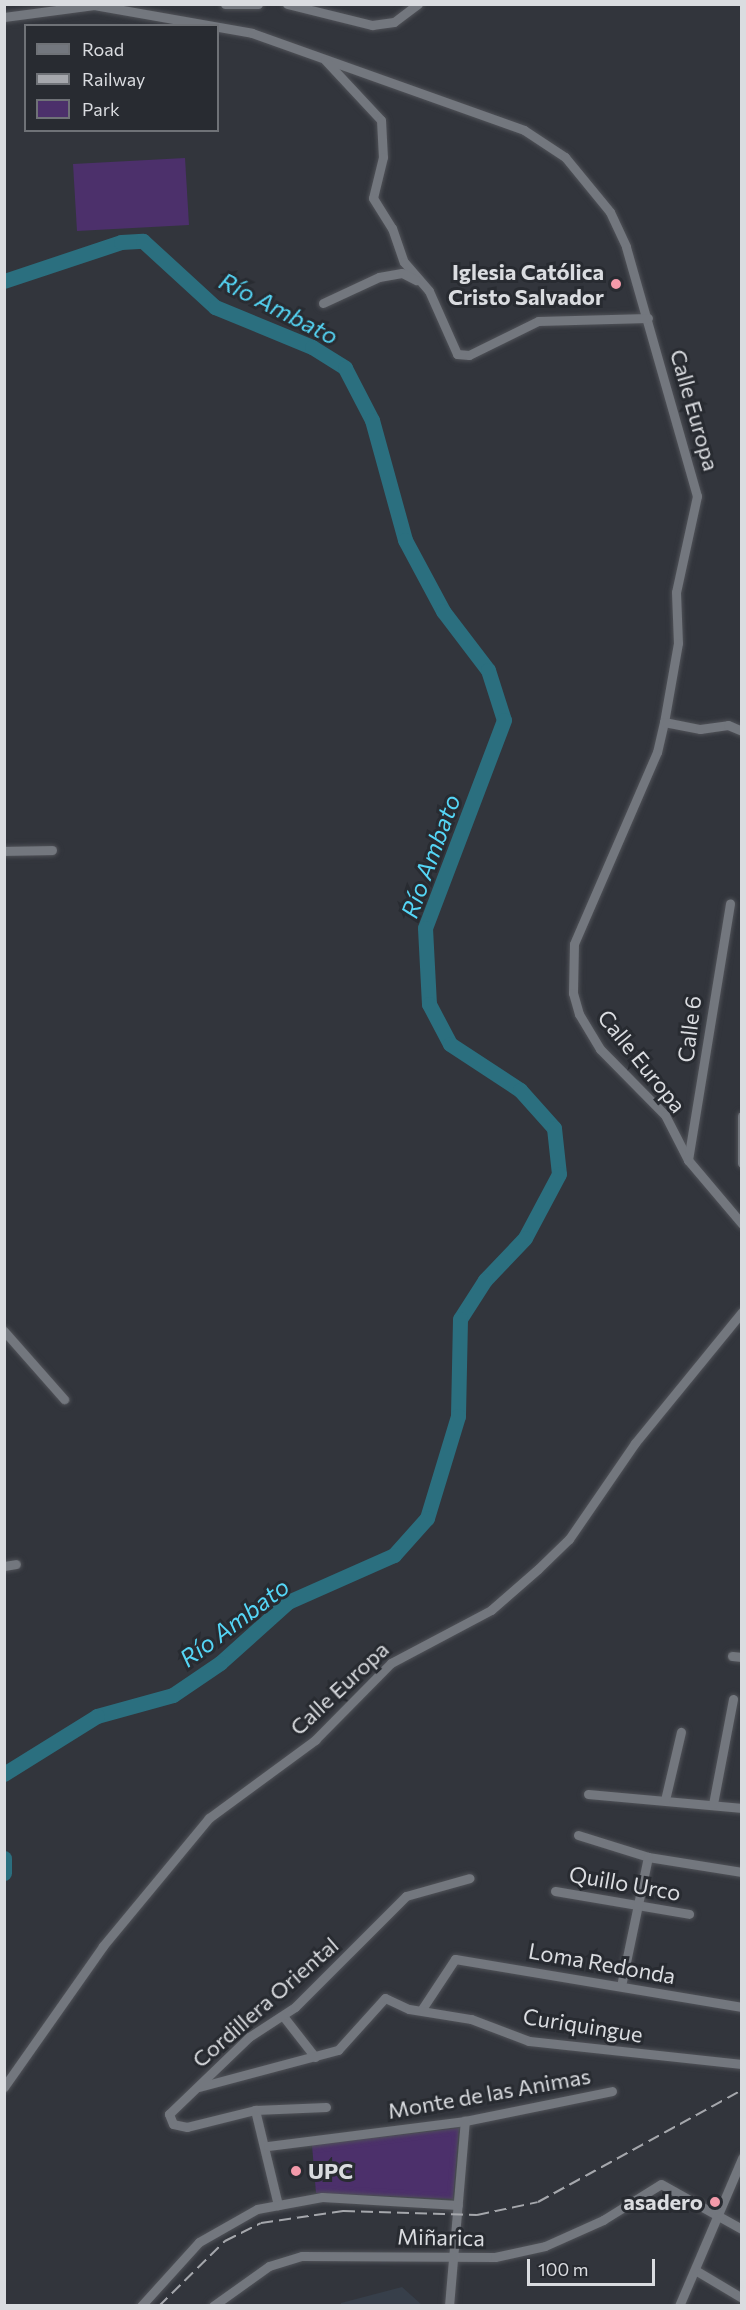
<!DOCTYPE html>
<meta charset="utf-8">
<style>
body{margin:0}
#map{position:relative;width:746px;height:2310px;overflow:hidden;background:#32353c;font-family:Commissioner,sans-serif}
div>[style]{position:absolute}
.built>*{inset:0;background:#373f4a}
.green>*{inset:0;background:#4c306b}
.river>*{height:15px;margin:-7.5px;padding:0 7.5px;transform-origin:7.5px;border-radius:7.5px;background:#2b6f7f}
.roads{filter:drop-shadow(0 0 2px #505258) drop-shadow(0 0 2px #505258)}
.minor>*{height:9px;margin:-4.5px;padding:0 4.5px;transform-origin:4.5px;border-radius:4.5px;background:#73777e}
.rail>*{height:2px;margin-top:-1px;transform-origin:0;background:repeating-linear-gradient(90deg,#a5a7ac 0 12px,transparent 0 18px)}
.dots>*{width:16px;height:16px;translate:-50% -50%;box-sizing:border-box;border:3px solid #282b31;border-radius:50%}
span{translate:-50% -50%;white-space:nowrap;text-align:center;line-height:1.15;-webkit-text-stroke:6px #282b31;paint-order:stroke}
.poi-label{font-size:22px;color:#dadce0;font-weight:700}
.right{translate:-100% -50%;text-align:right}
.left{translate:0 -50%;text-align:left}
.street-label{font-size:22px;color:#dadce0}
.water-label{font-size:24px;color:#55d6f6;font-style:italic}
.frame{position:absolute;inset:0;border:6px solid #dadce0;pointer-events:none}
.legend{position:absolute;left:24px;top:24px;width:195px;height:108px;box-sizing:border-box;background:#282b31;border:2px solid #6f7277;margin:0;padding:8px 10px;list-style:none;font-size:18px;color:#dadce0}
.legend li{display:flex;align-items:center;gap:12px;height:30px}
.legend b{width:30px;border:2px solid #6f7277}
.scale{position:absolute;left:527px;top:2259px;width:128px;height:27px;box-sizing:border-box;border:3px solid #dadce0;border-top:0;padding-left:8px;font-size:18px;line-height:21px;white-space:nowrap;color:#dadce0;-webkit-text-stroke:4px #282b31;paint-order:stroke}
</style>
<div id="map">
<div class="built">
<i style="clip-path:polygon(402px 2287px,422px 2305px,341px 2305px,341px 2303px)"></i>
</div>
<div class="green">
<i style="clip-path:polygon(185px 158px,189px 225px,77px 231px,73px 164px)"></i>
<i style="clip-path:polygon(459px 2128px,453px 2199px,316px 2193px,312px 2145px)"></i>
</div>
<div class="river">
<i style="left:4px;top:281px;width:123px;rotate:-18.4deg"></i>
<i style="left:121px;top:242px;width:22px;rotate:-3deg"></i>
<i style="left:143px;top:241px;width:98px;rotate:42.5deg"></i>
<i style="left:215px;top:307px;width:105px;rotate:22.4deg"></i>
<i style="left:312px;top:347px;width:39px;rotate:32deg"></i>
<i style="left:345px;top:368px;width:59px;rotate:62.6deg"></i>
<i style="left:372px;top:420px;width:124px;rotate:74.6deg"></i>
<i style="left:405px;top:540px;width:81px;rotate:61.8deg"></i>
<i style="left:443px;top:611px;width:74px;rotate:52.7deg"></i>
<i style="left:488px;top:670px;width:52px;rotate:72.3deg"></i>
<i style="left:504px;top:720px;width:222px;rotate:110.8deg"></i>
<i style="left:425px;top:928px;width:76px;rotate:87deg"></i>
<i style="left:429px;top:1004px;width:45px;rotate:62.3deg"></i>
<i style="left:450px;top:1044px;width:84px;rotate:33.3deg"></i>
<i style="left:520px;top:1090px;width:51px;rotate:48.2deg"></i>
<i style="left:554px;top:1128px;width:46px;rotate:83.8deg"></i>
<i style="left:559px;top:1174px;width:72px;rotate:118deg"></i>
<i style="left:525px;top:1238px;width:58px;rotate:133.6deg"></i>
<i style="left:485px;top:1280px;width:46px;rotate:122.7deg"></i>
<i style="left:460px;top:1319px;width:97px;rotate:91.2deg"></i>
<i style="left:458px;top:1416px;width:107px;rotate:106.9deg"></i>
<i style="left:427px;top:1518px;width:50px;rotate:131.7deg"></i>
<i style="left:394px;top:1555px;width:116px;rotate:156.1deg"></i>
<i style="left:288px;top:1602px;width:91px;rotate:138.1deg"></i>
<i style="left:220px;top:1663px;width:57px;rotate:145.8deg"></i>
<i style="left:173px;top:1695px;width:79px;rotate:164.6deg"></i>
<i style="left:97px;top:1716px;width:110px;rotate:148.1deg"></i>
<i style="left:4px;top:1858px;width:15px;rotate:90deg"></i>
</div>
<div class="roads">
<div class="minor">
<i style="left:225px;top:4px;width:33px"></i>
<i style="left:287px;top:4px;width:88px;rotate:13.9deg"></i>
<i style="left:372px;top:25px;width:22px;rotate:-8deg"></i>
<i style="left:394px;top:22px;width:30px;rotate:-37deg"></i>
<i style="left:94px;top:5px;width:160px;rotate:10deg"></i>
<i style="left:252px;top:33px;width:289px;rotate:19.6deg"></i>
<i style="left:524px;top:130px;width:49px;rotate:33.4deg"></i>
<i style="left:565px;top:157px;width:71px;rotate:50.7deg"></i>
<i style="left:610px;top:212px;width:38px;rotate:65deg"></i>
<i style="left:626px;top:247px;width:259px;rotate:74.1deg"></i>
<i style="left:697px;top:496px;width:98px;rotate:102.3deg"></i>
<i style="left:676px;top:592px;width:51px;rotate:87.8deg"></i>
<i style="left:678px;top:643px;width:80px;rotate:100deg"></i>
<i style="left:664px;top:722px;width:31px;rotate:103deg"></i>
<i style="left:657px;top:752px;width:209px;rotate:113.4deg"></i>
<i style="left:574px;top:944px;width:49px;rotate:91.2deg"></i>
<i style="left:573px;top:993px;width:22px;rotate:74deg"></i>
<i style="left:579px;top:1014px;width:41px;rotate:59deg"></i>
<i style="left:600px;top:1049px;width:93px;rotate:45.4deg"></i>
<i style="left:665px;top:1115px;width:51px;rotate:62.9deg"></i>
<i style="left:688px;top:1160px;width:84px;rotate:49.8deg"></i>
<i style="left:4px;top:17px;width:91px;rotate:-7.6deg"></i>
<i style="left:325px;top:60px;width:82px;rotate:47deg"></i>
<i style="left:381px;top:120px;width:37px;rotate:87deg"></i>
<i style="left:383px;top:157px;width:42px;rotate:103.7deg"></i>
<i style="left:373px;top:198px;width:36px;rotate:58deg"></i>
<i style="left:392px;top:228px;width:36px;rotate:71deg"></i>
<i style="left:404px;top:262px;width:38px;rotate:49deg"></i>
<i style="left:429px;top:291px;width:69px;rotate:66deg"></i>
<i style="left:457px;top:354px;width:12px;rotate:5deg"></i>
<i style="left:469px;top:355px;width:77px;rotate:-26.2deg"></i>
<i style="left:538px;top:321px;width:110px;rotate:-1.6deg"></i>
<i style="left:323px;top:303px;width:62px;rotate:-24.9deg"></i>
<i style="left:379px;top:277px;width:23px;rotate:-10deg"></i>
<i style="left:402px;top:273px;width:16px;rotate:27deg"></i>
<i style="left:664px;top:722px;width:37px;rotate:11deg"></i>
<i style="left:700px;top:729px;width:28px;rotate:-8deg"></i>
<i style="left:728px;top:725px;width:15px;rotate:23deg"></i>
<i style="left:4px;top:851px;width:48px;rotate:-1.2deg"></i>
<i style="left:742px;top:1116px;width:47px;rotate:90deg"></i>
<i style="left:688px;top:1160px;width:260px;rotate:-80.7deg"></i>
<i style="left:4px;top:1331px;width:91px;rotate:48.6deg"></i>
<i style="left:4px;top:1566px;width:12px;rotate:-9deg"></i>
<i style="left:732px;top:1656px;width:10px;rotate:6deg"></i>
<i style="left:588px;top:1794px;width:155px;rotate:5.2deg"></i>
<i style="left:665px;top:1800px;width:70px;rotate:-76.8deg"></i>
<i style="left:713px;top:1804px;width:107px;rotate:-79.2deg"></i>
<i style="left:578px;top:1835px;width:73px;rotate:17.4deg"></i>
<i style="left:648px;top:1857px;width:95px;rotate:9.1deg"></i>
<i style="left:555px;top:1891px;width:136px;rotate:9.7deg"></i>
<i style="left:621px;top:1986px;width:132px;rotate:-78.2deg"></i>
<i style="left:422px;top:2009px;width:60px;rotate:-56.6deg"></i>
<i style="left:455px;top:1959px;width:291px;rotate:9.5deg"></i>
<i style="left:283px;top:2016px;width:52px;rotate:52deg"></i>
<i style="left:4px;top:2087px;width:172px;rotate:-54.9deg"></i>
<i style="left:103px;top:1946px;width:166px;rotate:-50.4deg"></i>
<i style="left:209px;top:1818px;width:132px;rotate:-36.3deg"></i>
<i style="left:315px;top:1740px;width:108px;rotate:-45.4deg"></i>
<i style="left:391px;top:1663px;width:113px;rotate:-27.9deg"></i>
<i style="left:491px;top:1610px;width:62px;rotate:-41.1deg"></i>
<i style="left:538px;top:1569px;width:43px;rotate:-44.1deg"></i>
<i style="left:569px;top:1539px;width:116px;rotate:-55.5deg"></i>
<i style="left:635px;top:1443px;width:169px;rotate:-50.8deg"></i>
<i style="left:199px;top:2087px;width:144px;rotate:-14.9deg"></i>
<i style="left:338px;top:2050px;width:70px;rotate:-47.9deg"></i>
<i style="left:385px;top:1998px;width:26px;rotate:25deg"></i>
<i style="left:409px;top:2009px;width:63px;rotate:9.2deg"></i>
<i style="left:471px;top:2019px;width:62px;rotate:20.8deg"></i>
<i style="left:529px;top:2041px;width:214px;rotate:6.2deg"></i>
<i style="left:326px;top:2107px;width:71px;rotate:177.6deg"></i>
<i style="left:255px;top:2110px;width:70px;rotate:166deg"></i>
<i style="left:187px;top:2127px;width:14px;rotate:-168deg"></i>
<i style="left:173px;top:2124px;width:11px;rotate:-112deg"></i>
<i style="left:169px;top:2114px;width:111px;rotate:-43.9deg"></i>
<i style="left:249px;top:2037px;width:55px;rotate:-33.1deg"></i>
<i style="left:295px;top:2007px;width:157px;rotate:-45deg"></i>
<i style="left:406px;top:1896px;width:66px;rotate:-15.7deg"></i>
<i style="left:255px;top:2110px;width:98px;rotate:76.4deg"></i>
<i style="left:268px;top:2146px;width:199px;rotate:-7.2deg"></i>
<i style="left:465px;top:2121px;width:150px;rotate:-11.5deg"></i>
<i style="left:695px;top:2270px;width:55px;rotate:30.8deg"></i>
<i style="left:141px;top:2306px;width:86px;rotate:-47.8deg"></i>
<i style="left:199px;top:2242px;width:67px;rotate:-29.6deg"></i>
<i style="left:257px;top:2209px;width:66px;rotate:-10.5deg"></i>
<i style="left:322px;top:2197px;width:136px;rotate:3.4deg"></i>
<i style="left:213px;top:2306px;width:69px;rotate:-35.5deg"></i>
<i style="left:269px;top:2266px;width:34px;rotate:-17deg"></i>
<i style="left:302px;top:2256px;width:193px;rotate:0.3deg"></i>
<i style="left:495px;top:2257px;width:51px;rotate:-12.4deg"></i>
<i style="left:545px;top:2246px;width:64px;rotate:-24.1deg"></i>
<i style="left:603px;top:2220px;width:68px;rotate:-31.8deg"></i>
<i style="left:661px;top:2184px;width:93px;rotate:29.1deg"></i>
<i style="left:449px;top:2306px;width:186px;rotate:-85.1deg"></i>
<i style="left:679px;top:2306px;width:161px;rotate:-66.9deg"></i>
</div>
</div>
<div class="rail">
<i style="left:159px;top:2306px;width:93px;rotate:-44.6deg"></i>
<i style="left:225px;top:2241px;width:40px;rotate:-26.6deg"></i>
<i style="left:261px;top:2223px;width:83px;rotate:-8.3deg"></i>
<i style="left:343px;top:2211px;width:134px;rotate:1.7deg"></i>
<i style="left:477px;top:2215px;width:62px;rotate:-12deg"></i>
<i style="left:538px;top:2202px;width:233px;rotate:-28.8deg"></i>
</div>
<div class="dots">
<i style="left:616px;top:284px;background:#f39aaa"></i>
<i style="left:296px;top:2171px;background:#f39aaa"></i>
<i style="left:715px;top:2202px;background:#f39aaa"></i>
</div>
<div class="poi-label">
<span class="right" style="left:604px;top:284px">Iglesia Católica<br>Cristo Salvador</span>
<span class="left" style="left:308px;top:2171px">UPC</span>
<span class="right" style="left:703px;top:2202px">asadero</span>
</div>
<div class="street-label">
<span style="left:695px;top:410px;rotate:74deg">Calle Europa</span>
<span style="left:689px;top:1029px;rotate:-83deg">Calle 6</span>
<span style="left:642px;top:1061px;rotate:51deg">Calle Europa</span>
<span style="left:339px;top:1688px;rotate:-43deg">Calle Europa</span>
<span style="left:625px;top:1883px;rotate:10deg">Quillo Urco</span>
<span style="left:602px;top:1963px;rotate:10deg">Loma Redonda</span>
<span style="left:265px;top:2002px;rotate:-41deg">Cordillera Oriental</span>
<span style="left:583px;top:2025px;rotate:9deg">Curiquingue</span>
<span style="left:489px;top:2093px;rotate:-10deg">Monte de las Animas</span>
<span style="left:441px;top:2237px;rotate:1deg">Miñarica</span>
</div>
<div class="water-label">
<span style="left:279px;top:308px;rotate:27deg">Río Ambato</span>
<span style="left:430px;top:856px;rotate:-70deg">Río Ambato</span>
<span style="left:234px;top:1622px;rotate:-37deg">Río Ambato</span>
</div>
<div class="frame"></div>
<ul class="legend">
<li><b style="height:8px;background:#73777e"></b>Road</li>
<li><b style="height:8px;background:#a5a7ac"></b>Railway</li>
<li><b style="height:16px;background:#4c306b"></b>Park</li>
</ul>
<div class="scale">100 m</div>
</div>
